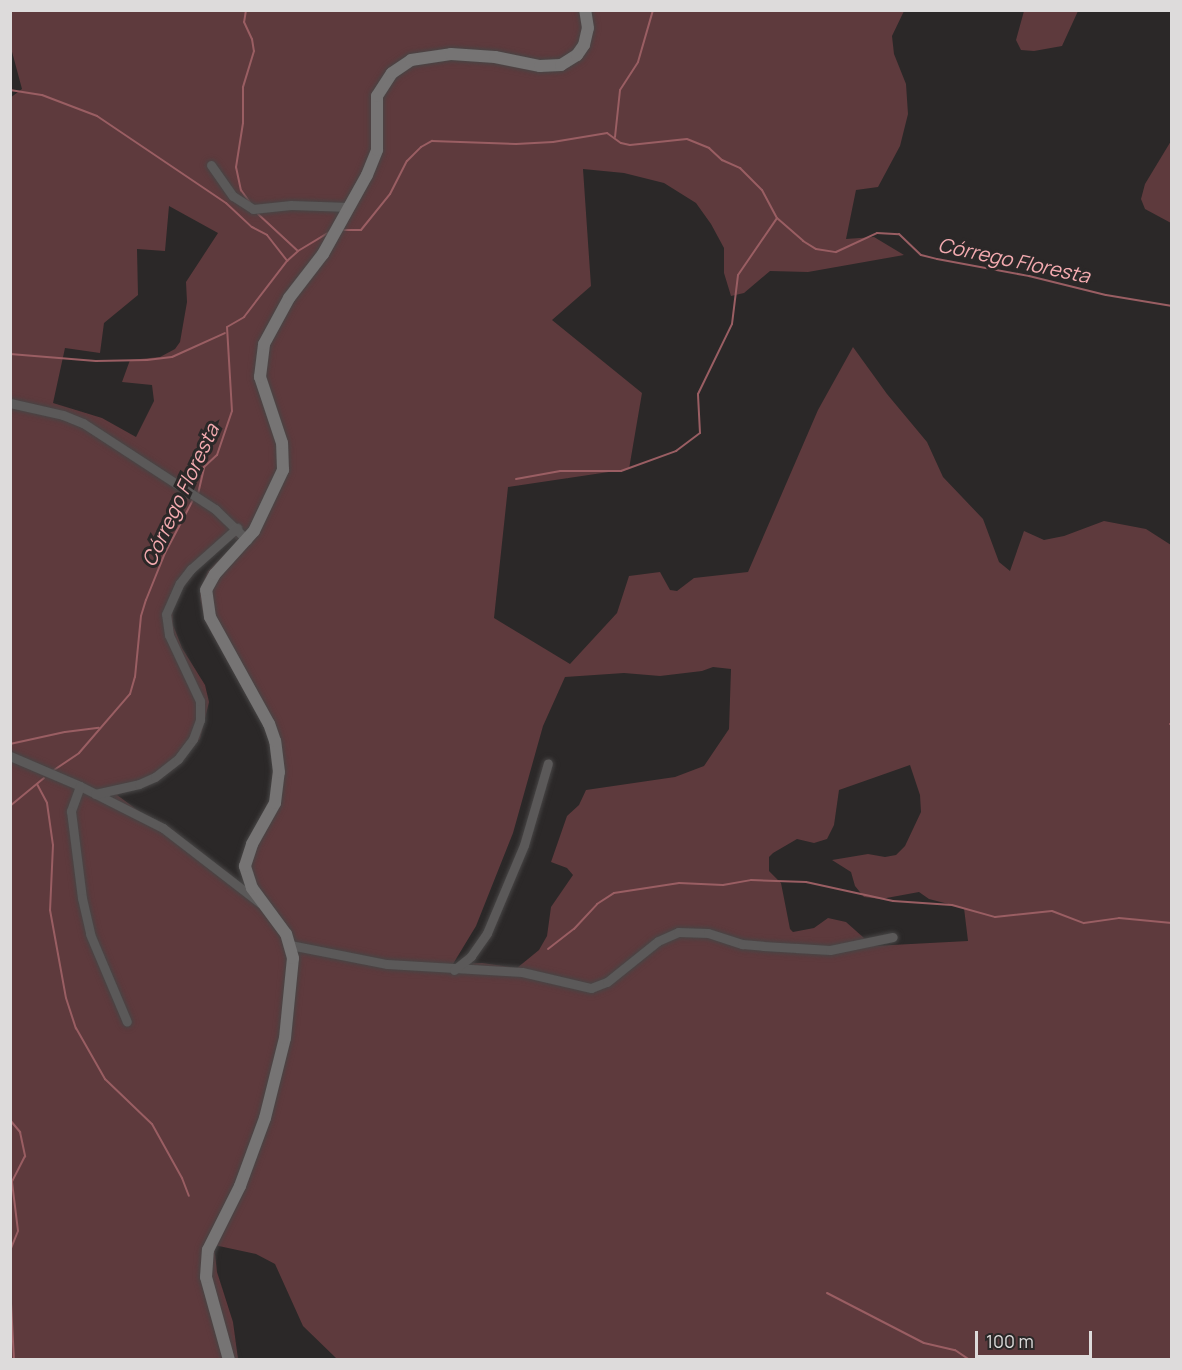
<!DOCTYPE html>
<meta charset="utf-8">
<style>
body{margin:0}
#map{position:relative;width:1182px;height:1370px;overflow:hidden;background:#2b2828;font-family:Manrope,sans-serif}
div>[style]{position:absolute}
.green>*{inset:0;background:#5e3a3d}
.stream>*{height:2px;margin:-1px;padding:0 1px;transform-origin:1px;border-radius:1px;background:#9a5e63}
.roads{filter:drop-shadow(0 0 2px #474545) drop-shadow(0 0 2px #474545)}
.minor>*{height:9px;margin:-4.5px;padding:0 4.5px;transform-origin:4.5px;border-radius:4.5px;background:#5b5959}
.secondary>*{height:12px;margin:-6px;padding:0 6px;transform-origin:6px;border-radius:6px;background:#767474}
span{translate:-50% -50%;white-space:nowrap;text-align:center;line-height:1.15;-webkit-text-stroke:6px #2b2828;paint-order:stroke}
.water-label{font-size:20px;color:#f4abb0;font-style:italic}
.frame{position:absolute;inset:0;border:12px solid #dddbdb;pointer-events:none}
.scale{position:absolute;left:975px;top:1331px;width:117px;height:27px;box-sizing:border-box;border:3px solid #dddbdb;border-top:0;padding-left:8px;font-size:18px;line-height:21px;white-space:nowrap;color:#dddbdb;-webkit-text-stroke:4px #2b2828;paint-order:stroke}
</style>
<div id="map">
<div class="green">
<i style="clip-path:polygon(evenodd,10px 11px,904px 11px,892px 36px,894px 54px,906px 84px,908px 114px,900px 146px,878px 187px,856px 190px,846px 239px,874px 237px,904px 255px,808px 272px,770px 271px,744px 293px,731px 296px,724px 273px,724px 248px,711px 224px,696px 203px,664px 183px,624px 173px,583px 169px,591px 286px,552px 320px,642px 393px,629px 469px,508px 487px,494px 618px,570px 664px,617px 613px,629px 576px,660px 572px,670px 590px,677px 591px,694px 578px,748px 572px,818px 410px,853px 347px,887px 394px,927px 442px,943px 477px,983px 519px,999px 562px,1010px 571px,1024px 531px,1044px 540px,1064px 536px,1104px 521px,1146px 529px,1171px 545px,1171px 1359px,337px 1359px,303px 1326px,275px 1264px,256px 1254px,214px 1245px,217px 1272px,233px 1322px,238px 1359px,11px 1359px,10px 98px,22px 89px,11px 48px,10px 11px,169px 206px,218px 233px,186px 282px,187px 302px,180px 342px,175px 349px,160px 357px,130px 360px,122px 382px,152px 385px,154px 401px,136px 437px,102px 418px,53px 403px,65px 348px,100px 353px,104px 323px,138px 295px,137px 249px,165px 251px,169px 206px,10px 11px,232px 535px,238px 541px,208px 571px,201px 587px,200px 598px,205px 621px,274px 744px,275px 795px,242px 862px,246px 890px,117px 795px,144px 785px,200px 739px,209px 702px,205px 685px,182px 648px,173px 625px,172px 603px,184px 579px,232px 535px,10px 11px,713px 667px,731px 669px,729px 729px,704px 766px,675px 777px,586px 790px,579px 805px,567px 816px,551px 862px,567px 868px,573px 875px,551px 907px,547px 936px,539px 950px,517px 968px,482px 963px,453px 964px,476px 926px,513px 833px,543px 726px,565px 677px,624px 673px,660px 676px,702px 671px,713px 667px,10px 11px,910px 765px,920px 795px,921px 812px,905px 846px,896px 855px,885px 857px,868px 854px,832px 860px,851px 872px,855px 886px,864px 897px,881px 899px,919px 892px,929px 899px,964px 908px,968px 941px,873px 946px,846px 922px,828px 918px,814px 928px,793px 932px,790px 929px,781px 883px,769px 871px,769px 857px,773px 853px,797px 839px,814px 843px,827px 839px,834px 825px,839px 790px,910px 765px)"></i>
<i style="clip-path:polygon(1024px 11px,1024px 10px,1078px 11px,1062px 46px,1034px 51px,1021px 50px,1016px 40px)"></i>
<i style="clip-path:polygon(1171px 141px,1171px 223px,1145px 209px,1141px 199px,1145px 184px)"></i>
</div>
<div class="stream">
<i style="left:246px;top:10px;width:12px;rotate:99deg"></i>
<i style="left:244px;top:22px;width:19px;rotate:65deg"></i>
<i style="left:252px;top:39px;width:12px;rotate:81deg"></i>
<i style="left:254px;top:51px;width:38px;rotate:107deg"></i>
<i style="left:243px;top:87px;width:36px;rotate:90deg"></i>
<i style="left:243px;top:123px;width:45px;rotate:99deg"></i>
<i style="left:236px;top:167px;width:24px;rotate:78deg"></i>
<i style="left:241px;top:190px;width:16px;rotate:55deg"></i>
<i style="left:10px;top:90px;width:32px;rotate:9deg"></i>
<i style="left:42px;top:95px;width:59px;rotate:20.9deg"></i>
<i style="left:97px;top:116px;width:156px;rotate:34deg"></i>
<i style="left:226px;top:203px;width:35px;rotate:43deg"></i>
<i style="left:252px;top:227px;width:17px;rotate:28deg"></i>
<i style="left:267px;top:235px;width:33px;rotate:52deg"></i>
<i style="left:615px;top:137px;width:47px;rotate:-83.9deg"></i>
<i style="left:620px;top:90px;width:33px;rotate:-57deg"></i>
<i style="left:638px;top:62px;width:54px;rotate:-73.9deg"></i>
<i style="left:258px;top:214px;width:54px;rotate:42.8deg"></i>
<i style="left:341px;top:230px;width:20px"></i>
<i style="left:361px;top:230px;width:46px;rotate:-51.1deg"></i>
<i style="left:390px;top:194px;width:37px;rotate:-63deg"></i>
<i style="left:407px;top:161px;width:20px;rotate:-45deg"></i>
<i style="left:421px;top:147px;width:13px;rotate:-29deg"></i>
<i style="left:432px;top:141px;width:84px;rotate:2deg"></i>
<i style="left:516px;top:144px;width:37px;rotate:-3deg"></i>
<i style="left:553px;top:142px;width:55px;rotate:-9.5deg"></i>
<i style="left:607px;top:133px;width:17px;rotate:36deg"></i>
<i style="left:621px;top:143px;width:9px;rotate:13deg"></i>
<i style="left:630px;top:145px;width:57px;rotate:-6deg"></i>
<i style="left:687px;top:139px;width:24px;rotate:22deg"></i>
<i style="left:709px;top:148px;width:18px;rotate:43deg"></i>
<i style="left:722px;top:160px;width:20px;rotate:24deg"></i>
<i style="left:740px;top:168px;width:31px;rotate:45deg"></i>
<i style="left:762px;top:190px;width:32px;rotate:62deg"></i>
<i style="left:777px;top:218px;width:35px;rotate:41deg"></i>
<i style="left:803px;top:241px;width:15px;rotate:32deg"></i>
<i style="left:816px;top:249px;width:20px;rotate:9deg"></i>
<i style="left:836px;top:252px;width:45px;rotate:-24.9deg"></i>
<i style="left:877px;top:233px;width:22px;rotate:3deg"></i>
<i style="left:899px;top:234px;width:30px;rotate:44deg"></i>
<i style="left:921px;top:255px;width:16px;rotate:14deg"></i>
<i style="left:937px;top:259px;width:94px;rotate:10.5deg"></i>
<i style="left:1029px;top:276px;width:79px;rotate:13.9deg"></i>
<i style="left:1106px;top:295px;width:67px;rotate:9.5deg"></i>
<i style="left:10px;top:354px;width:86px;rotate:4.7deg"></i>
<i style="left:96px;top:361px;width:51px;rotate:-1.1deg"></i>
<i style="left:147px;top:360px;width:25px;rotate:-7deg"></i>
<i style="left:172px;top:357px;width:58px;rotate:-24.4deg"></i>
<i style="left:516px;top:479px;width:45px;rotate:-10.3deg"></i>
<i style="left:560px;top:471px;width:61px"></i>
<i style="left:621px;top:471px;width:59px;rotate:-20deg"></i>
<i style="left:676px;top:451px;width:30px;rotate:-37deg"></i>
<i style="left:700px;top:433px;width:39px;rotate:-93deg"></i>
<i style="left:698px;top:394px;width:78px;rotate:-64.1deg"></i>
<i style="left:732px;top:324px;width:49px;rotate:-83deg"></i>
<i style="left:738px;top:275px;width:69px;rotate:-55.6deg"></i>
<i style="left:198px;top:494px;width:28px;rotate:-77deg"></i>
<i style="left:204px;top:467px;width:18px;rotate:-43deg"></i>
<i style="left:217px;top:455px;width:46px;rotate:-71.2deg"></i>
<i style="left:232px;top:411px;width:84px;rotate:-93.4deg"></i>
<i style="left:227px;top:327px;width:20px;rotate:-30deg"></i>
<i style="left:244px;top:317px;width:71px;rotate:-52.5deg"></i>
<i style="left:287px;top:261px;width:15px;rotate:-42deg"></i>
<i style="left:298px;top:251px;width:37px;rotate:-31deg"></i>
<i style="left:1170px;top:724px;width:2px"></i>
<i style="left:10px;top:744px;width:56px;rotate:-12.3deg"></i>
<i style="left:65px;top:732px;width:34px;rotate:-7deg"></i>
<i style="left:54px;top:770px;width:30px;rotate:-34deg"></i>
<i style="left:79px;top:753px;width:78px;rotate:-49.2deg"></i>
<i style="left:130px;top:694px;width:18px;rotate:-74deg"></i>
<i style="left:135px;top:677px;width:61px;rotate:-84.4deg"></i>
<i style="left:141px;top:616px;width:17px;rotate:-73deg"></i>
<i style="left:146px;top:600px;width:51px;rotate:-68deg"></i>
<i style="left:165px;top:553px;width:62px;rotate:-62.2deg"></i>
<i style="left:37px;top:784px;width:21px;rotate:62deg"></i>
<i style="left:47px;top:803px;width:42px;rotate:81.9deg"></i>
<i style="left:53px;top:845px;width:65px;rotate:92.6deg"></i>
<i style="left:50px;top:910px;width:89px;rotate:79.7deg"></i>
<i style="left:66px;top:998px;width:32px;rotate:72deg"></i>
<i style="left:76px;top:1028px;width:59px;rotate:60.4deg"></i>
<i style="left:105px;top:1079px;width:65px;rotate:43.8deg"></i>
<i style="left:152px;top:1124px;width:62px;rotate:60.9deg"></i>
<i style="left:182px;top:1178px;width:19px;rotate:69deg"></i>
<i style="left:10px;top:806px;width:44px;rotate:-39.5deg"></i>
<i style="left:548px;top:949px;width:33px;rotate:-38deg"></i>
<i style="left:574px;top:929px;width:34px;rotate:-47deg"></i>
<i style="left:597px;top:904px;width:20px;rotate:-33deg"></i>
<i style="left:614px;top:893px;width:66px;rotate:-8.7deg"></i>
<i style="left:679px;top:883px;width:44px;rotate:2.6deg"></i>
<i style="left:723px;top:885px;width:28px;rotate:-10deg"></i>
<i style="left:751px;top:880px;width:55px;rotate:2.1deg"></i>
<i style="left:806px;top:882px;width:89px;rotate:12.3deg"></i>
<i style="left:893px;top:901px;width:59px;rotate:3.9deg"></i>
<i style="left:952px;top:905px;width:45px;rotate:15.6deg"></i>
<i style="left:995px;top:917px;width:57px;rotate:-6deg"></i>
<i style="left:1052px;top:911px;width:34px;rotate:21deg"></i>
<i style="left:1084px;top:923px;width:35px;rotate:-8deg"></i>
<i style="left:1119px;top:918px;width:53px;rotate:5.4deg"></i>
<i style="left:10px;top:1120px;width:16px;rotate:50deg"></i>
<i style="left:20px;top:1132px;width:25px;rotate:78deg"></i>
<i style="left:25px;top:1156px;width:29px;rotate:117deg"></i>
<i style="left:12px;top:1182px;width:49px;rotate:83deg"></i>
<i style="left:18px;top:1231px;width:22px;rotate:112deg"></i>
<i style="left:10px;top:1284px;width:76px;rotate:87deg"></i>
<i style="left:827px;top:1293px;width:109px;rotate:27.3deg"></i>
<i style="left:924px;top:1343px;width:32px;rotate:13deg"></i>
<i style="left:955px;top:1350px;width:18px;rotate:34deg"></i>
</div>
<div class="roads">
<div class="minor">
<i style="left:211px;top:165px;width:38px;rotate:55deg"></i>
<i style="left:233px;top:196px;width:24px;rotate:33deg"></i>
<i style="left:253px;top:209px;width:38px;rotate:-6deg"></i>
<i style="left:291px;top:205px;width:58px;rotate:2deg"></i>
<i style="left:10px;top:403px;width:54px;rotate:12.8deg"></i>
<i style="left:63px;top:415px;width:22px;rotate:22deg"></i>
<i style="left:83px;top:423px;width:158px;rotate:33.1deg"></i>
<i style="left:215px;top:509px;width:45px;rotate:44.1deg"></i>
<i style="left:10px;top:756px;width:76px;rotate:23.2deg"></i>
<i style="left:80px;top:786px;width:93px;rotate:26.8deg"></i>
<i style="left:163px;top:828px;width:123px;rotate:37.7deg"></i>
<i style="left:80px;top:786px;width:27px;rotate:110deg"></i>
<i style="left:71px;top:811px;width:88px;rotate:82.8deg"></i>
<i style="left:82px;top:898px;width:37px;rotate:77deg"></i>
<i style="left:90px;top:934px;width:95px;rotate:67.2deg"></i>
<i style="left:95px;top:794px;width:45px;rotate:-12.8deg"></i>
<i style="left:139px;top:784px;width:17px;rotate:-24deg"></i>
<i style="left:155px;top:777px;width:29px;rotate:-38deg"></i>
<i style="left:178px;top:759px;width:25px;rotate:-53deg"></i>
<i style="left:193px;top:739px;width:20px;rotate:-70deg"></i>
<i style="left:200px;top:720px;width:19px;rotate:-90deg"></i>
<i style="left:200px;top:701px;width:73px;rotate:-115.2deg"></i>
<i style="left:169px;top:635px;width:21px;rotate:-98deg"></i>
<i style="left:166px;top:614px;width:34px;rotate:-66deg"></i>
<i style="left:180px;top:583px;width:18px;rotate:-52deg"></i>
<i style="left:191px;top:569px;width:62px;rotate:-41.7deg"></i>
<i style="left:290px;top:945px;width:99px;rotate:11.1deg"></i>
<i style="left:387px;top:964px;width:135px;rotate:3.4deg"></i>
<i style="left:522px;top:972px;width:71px;rotate:13.1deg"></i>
<i style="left:591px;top:988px;width:17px;rotate:-21deg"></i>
<i style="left:607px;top:982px;width:65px;rotate:-38.8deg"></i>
<i style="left:658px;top:941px;width:22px;rotate:-24deg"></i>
<i style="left:678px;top:932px;width:30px;rotate:2deg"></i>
<i style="left:708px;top:933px;width:36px;rotate:18deg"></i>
<i style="left:742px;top:944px;width:21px;rotate:5deg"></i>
<i style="left:763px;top:946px;width:67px;rotate:3.4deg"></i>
<i style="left:830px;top:950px;width:64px;rotate:-11.7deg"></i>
<i style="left:454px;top:970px;width:22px;rotate:-39deg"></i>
<i style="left:471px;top:956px;width:28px;rotate:-55deg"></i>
<i style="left:487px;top:933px;width:95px;rotate:-67.2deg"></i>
<i style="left:524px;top:845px;width:85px;rotate:-73.7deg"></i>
</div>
<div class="secondary">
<i style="left:229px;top:1360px;width:86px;rotate:-105.5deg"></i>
<i style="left:206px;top:1277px;width:27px;rotate:-86deg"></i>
<i style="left:208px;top:1250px;width:72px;rotate:-63.4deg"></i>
<i style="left:240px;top:1186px;width:72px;rotate:-69.8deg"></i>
<i style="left:265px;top:1118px;width:82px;rotate:-76deg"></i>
<i style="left:285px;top:1038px;width:80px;rotate:-84.3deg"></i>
<i style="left:293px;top:958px;width:25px;rotate:-106deg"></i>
<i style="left:286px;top:934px;width:57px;rotate:-126.5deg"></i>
<i style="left:252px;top:888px;width:23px;rotate:-108deg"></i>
<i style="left:245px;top:866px;width:23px;rotate:-72deg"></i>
<i style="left:252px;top:844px;width:47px;rotate:-60.7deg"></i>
<i style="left:275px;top:803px;width:31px;rotate:-83deg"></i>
<i style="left:279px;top:772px;width:31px;rotate:-97deg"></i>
<i style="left:275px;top:741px;width:18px;rotate:-109deg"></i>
<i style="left:269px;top:724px;width:122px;rotate:-118.9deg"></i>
<i style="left:210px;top:617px;width:27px;rotate:-98deg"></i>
<i style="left:206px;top:590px;width:18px;rotate:-61deg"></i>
<i style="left:215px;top:574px;width:58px;rotate:-47.8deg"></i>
<i style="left:254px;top:531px;width:68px;rotate:-64.6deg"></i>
<i style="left:283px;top:470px;width:27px;rotate:-92deg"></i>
<i style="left:282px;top:443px;width:70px;rotate:-108.4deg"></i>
<i style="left:260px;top:377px;width:33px;rotate:-83deg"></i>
<i style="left:264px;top:344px;width:52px;rotate:-61.5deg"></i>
<i style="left:289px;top:298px;width:56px;rotate:-52.3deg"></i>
<i style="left:323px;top:254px;width:90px;rotate:-60.9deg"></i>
<i style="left:367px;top:175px;width:27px;rotate:-68deg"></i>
<i style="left:377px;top:150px;width:54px;rotate:-90deg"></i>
<i style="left:377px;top:96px;width:27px;rotate:-57deg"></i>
<i style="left:392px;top:73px;width:23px;rotate:-34deg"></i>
<i style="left:411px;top:60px;width:40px;rotate:-8.5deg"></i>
<i style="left:451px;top:54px;width:44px;rotate:3.9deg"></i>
<i style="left:495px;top:57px;width:46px;rotate:11.3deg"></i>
<i style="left:540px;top:66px;width:21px;rotate:-3deg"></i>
<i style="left:561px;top:65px;width:19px;rotate:-32deg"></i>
<i style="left:577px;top:55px;width:12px;rotate:-55deg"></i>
<i style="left:584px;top:45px;width:17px;rotate:-77deg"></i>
<i style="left:588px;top:28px;width:18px;rotate:-99deg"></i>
</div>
</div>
<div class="water-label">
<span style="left:1014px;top:260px;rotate:12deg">Córrego Floresta</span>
<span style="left:180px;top:495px;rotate:-65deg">Córrego Floresta</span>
</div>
<div class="frame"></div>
<div class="scale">100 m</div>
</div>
